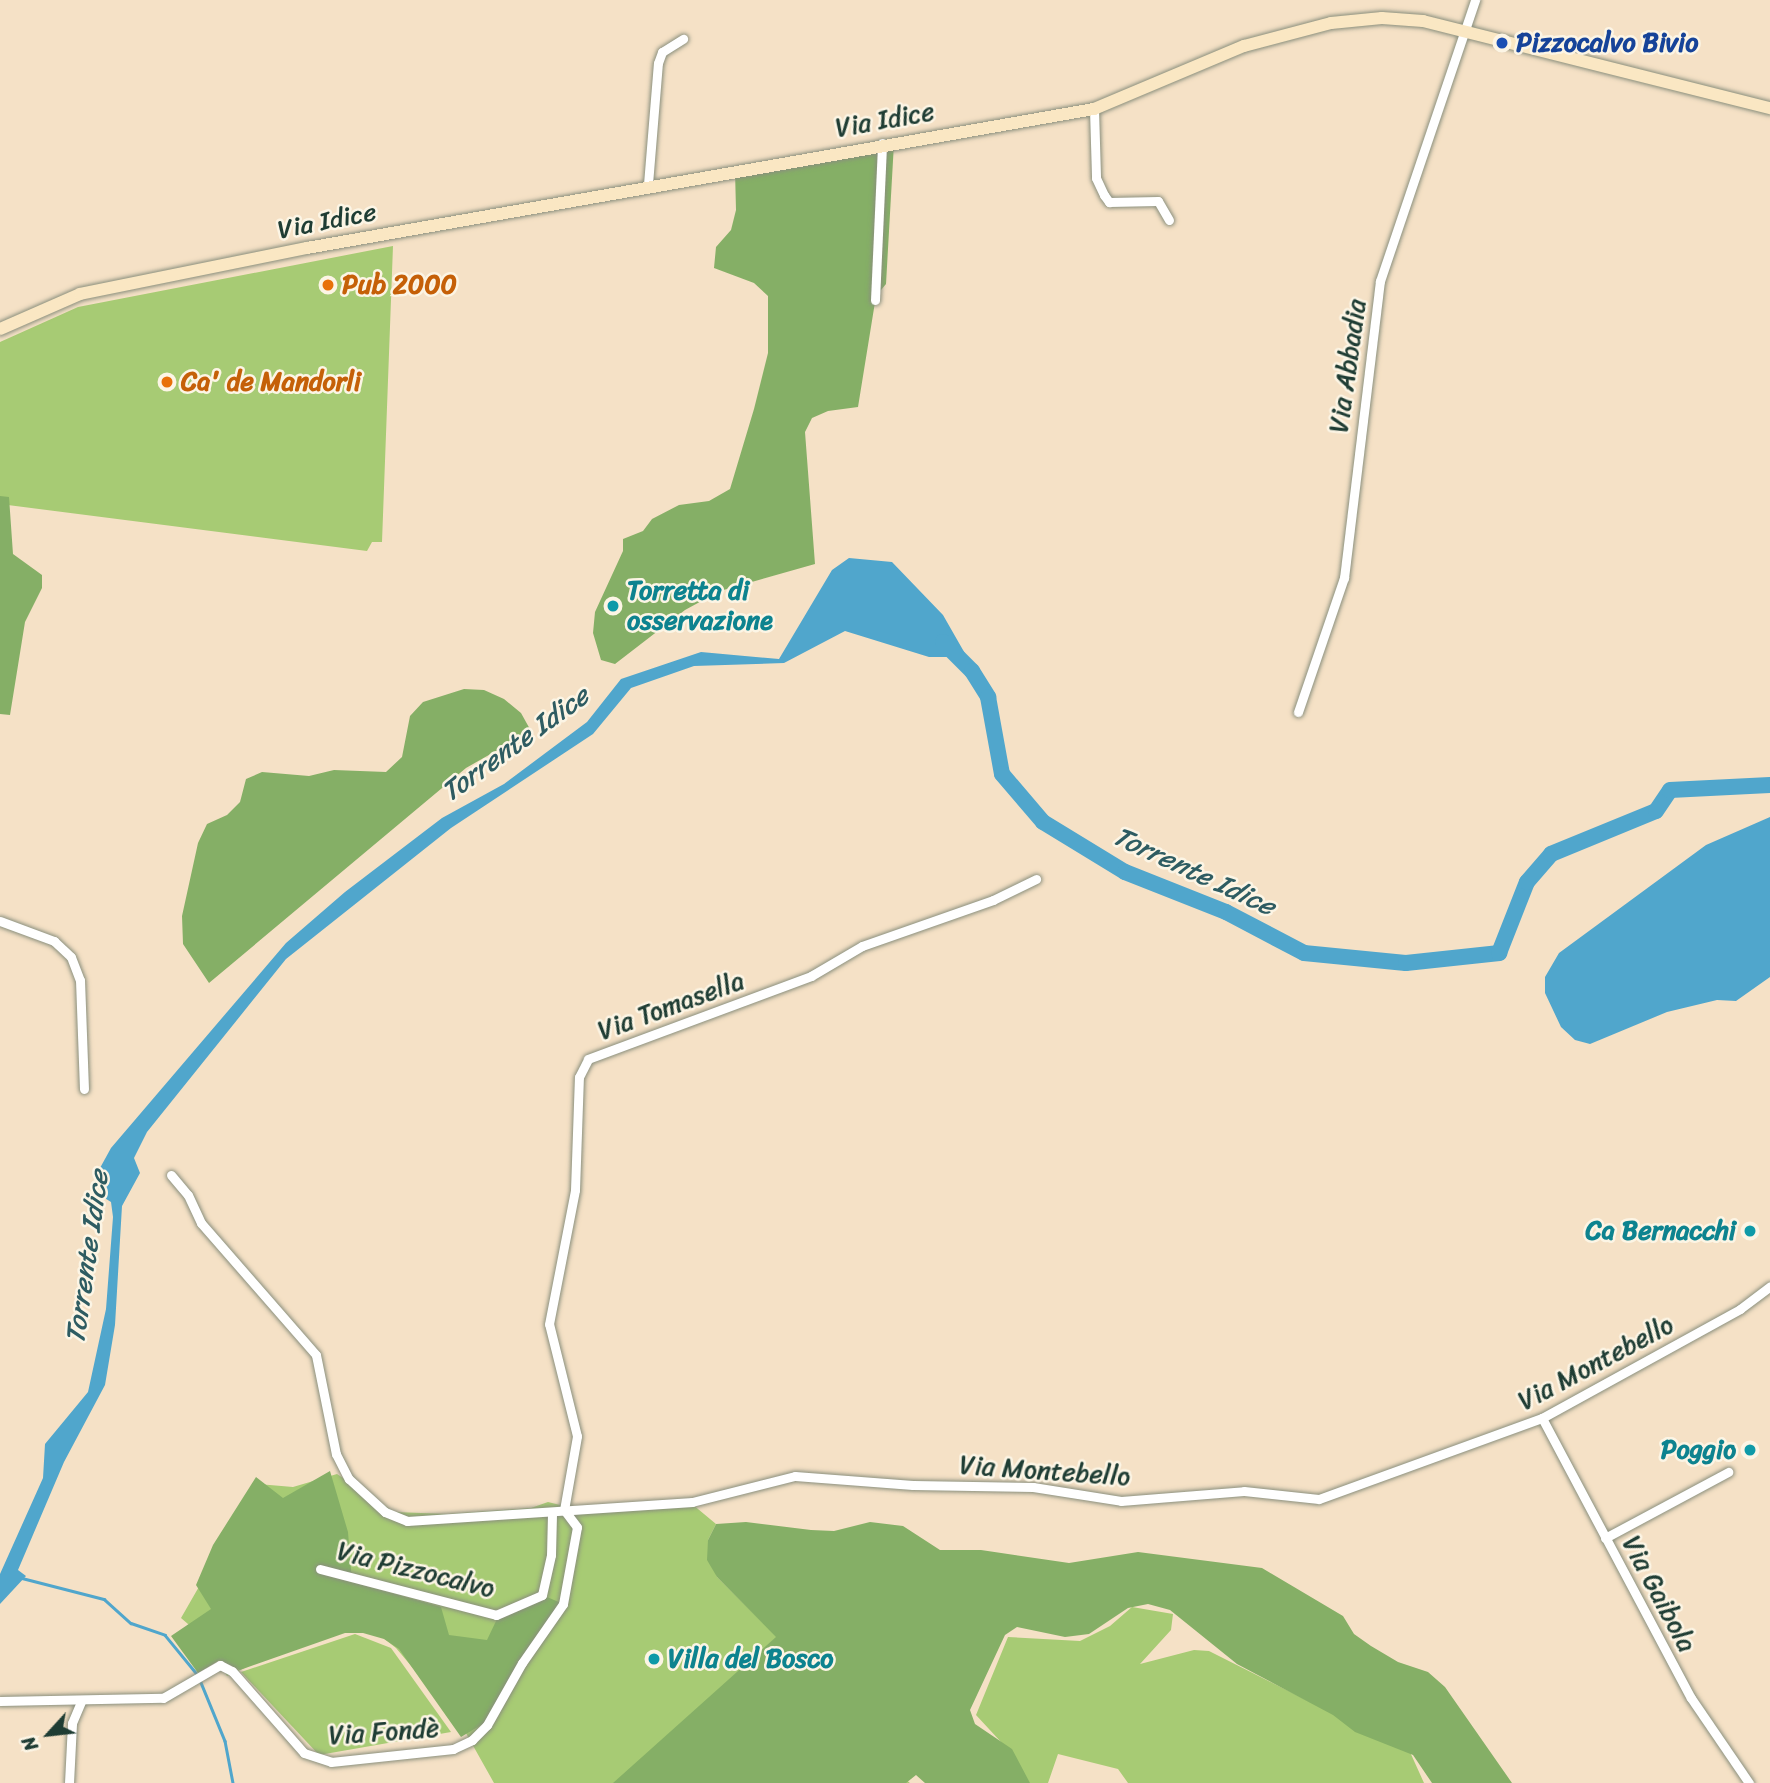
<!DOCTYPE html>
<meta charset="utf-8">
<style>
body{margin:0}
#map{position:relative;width:1770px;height:1783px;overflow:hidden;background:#f5e1c6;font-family:Sriracha,sans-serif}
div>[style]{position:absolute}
.green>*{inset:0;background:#a7cb74}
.forest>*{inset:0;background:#85af66}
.water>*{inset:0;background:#50a6cc}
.stream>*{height:2.5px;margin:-1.25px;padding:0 1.25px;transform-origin:1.25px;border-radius:1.25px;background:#50a6cc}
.river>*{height:16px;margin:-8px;padding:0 8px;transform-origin:8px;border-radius:8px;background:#50a6cc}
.roads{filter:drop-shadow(0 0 2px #8a8f7d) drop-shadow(0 0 2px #8a8f7d)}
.minor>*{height:9px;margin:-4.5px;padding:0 4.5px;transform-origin:4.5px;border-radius:4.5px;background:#fff}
.secondary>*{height:12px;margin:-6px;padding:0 6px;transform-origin:6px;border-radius:6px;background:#fae7c3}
.dots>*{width:19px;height:19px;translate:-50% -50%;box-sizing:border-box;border:4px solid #fcf5e5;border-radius:50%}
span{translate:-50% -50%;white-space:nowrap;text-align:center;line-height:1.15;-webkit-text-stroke:5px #fcf5e5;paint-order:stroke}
.transit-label{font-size:26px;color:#164399;font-weight:700}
.left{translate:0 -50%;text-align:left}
.street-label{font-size:26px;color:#1f3d34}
.food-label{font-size:26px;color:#c56008;font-weight:700}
.culture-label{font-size:26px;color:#0d838f;font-weight:700}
.right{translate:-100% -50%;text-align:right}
.water-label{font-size:28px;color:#2e5c62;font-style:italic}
.north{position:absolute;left:14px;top:1699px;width:70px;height:70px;-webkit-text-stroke:5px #fcf5e5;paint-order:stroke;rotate:243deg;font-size:19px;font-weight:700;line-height:28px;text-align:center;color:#1f3d34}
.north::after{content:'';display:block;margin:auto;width:24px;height:32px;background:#1f3d34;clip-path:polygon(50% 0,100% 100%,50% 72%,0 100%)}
</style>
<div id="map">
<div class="green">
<i style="clip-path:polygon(393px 246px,382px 542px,372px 542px,367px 551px,0 504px,0 342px,78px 307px)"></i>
<i style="clip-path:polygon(337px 1474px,394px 1512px,448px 1514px,531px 1508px,548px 1502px,580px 1510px,686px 1499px,716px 1524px,708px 1540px,717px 1577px,777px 1637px,767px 1646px,863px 1745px,910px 1783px,494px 1783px,462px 1726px,396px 1648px,377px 1633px,362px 1631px,343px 1632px,275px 1654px,227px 1676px,209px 1642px,181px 1618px,258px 1484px,293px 1487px)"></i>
<i style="clip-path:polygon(1132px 1607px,1173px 1614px,1171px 1630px,1140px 1664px,1194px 1650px,1209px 1651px,1410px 1752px,1424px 1783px,1128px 1783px,1118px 1769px,1058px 1754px,1048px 1783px,1022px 1783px,1014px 1756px,976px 1715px,1008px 1637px,1080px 1641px,1110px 1626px)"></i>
<i style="clip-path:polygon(355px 1634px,391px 1648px,451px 1732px,319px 1755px,241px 1672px)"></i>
</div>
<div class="forest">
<i style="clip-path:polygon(894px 143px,886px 284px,876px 296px,858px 407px,828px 411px,812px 418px,805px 432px,815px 564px,720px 591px,685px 610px,615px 664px,601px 660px,593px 633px,595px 612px,623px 551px,623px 539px,643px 531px,652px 519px,679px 505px,709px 501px,730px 489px,754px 409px,768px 353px,768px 296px,754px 283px,714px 268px,716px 247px,731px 230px,736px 210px,735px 171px)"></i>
<i style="clip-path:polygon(0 496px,9px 497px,13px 554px,42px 575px,42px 588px,25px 622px,10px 715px,0 714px)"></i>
<i style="clip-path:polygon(464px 689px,484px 690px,504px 699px,521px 713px,531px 731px,466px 768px,209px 983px,183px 944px,182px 916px,198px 843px,207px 824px,227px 815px,240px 802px,246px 779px,262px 772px,309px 776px,334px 770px,386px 772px,402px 757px,410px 716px,423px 702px)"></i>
<i style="clip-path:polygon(330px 1471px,348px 1532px,352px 1582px,441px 1607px,449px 1635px,487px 1640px,497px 1619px,547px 1597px,561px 1603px,486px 1722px,461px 1737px,399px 1649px,384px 1639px,363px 1633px,345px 1633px,240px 1670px,220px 1660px,198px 1673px,171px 1636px,211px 1609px,196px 1585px,213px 1545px,256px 1477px,283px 1498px)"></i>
<i style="clip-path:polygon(746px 1522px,811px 1530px,834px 1531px,870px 1522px,903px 1526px,940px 1550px,981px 1550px,1069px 1563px,1138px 1552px,1262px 1568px,1343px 1616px,1354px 1634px,1371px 1646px,1398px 1662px,1428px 1672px,1445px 1687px,1512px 1783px,1432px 1783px,1413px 1755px,1355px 1732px,1333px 1715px,1237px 1664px,1170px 1610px,1148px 1604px,1128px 1608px,1089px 1634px,1065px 1637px,1017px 1627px,1005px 1635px,970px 1710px,975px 1724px,1012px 1749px,1030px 1783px,925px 1783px,916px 1775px,906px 1783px,613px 1783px,776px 1637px,717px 1577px,707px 1560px,708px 1540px,716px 1524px)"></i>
</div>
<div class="water">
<i style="clip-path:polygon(849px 558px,892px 562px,943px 615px,967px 657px,929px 657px,845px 631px,784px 663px,694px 666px,631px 688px,593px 734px,451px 828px,286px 959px,147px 1132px,134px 1158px,140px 1173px,122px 1206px,115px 1325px,105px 1385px,64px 1462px,18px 1570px,26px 1576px,0 1604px,0 1574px,43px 1478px,45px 1444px,88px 1392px,106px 1309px,113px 1217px,111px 1202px,103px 1197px,100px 1168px,111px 1148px,286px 943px,345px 892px,442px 818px,504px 784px,587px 722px,621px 679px,701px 652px,779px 659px,832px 570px)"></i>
<i style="clip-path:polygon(1770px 817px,1770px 977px,1736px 1001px,1717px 1000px,1667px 1012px,1590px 1044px,1575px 1040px,1561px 1027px,1545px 993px,1545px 977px,1559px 953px,1706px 845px)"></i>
</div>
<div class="stream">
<i style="left:22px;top:1578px;width:85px;rotate:14.4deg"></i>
<i style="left:104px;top:1599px;width:36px;rotate:42deg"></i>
<i style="left:131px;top:1623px;width:36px;rotate:19deg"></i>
<i style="left:165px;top:1635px;width:50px;rotate:50.6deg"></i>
<i style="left:200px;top:1680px;width:66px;rotate:67.7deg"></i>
<i style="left:225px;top:1741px;width:43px;rotate:79.2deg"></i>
</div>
<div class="river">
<i style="left:943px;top:642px;width:41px;rotate:45deg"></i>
<i style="left:972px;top:671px;width:31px;rotate:58deg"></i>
<i style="left:988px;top:697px;width:78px;rotate:79.7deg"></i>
<i style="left:1002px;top:774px;width:63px;rotate:49.5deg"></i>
<i style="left:1043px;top:822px;width:96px;rotate:31.4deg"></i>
<i style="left:1125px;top:872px;width:109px;rotate:21.6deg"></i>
<i style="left:1226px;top:912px;width:88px;rotate:27.7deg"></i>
<i style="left:1304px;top:953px;width:102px;rotate:5.6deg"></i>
<i style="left:1406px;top:963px;width:94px;rotate:-6.1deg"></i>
<i style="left:1499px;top:953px;width:76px;rotate:-68.5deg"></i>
<i style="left:1527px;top:882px;width:37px;rotate:-49deg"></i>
<i style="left:1551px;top:854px;width:113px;rotate:-22.3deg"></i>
<i style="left:1656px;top:811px;width:25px;rotate:-56deg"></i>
<i style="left:1670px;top:790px;width:100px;rotate:-2.9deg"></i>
</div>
<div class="roads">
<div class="minor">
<i style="left:1094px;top:109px;width:69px;rotate:88.3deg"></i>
<i style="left:1096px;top:178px;width:19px;rotate:65deg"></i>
<i style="left:1104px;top:195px;width:9px;rotate:54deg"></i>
<i style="left:1109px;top:202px;width:49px;rotate:-1.2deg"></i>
<i style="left:1158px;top:201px;width:22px;rotate:60deg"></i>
<i style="left:648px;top:184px;width:121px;rotate:-85.3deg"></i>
<i style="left:658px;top:63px;width:12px;rotate:-70deg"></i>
<i style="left:662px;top:52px;width:25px;rotate:-32deg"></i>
<i style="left:875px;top:300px;width:157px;rotate:-87.4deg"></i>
<i style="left:1298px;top:712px;width:142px;rotate:-71.1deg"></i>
<i style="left:1344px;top:578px;width:299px;rotate:-83.1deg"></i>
<i style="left:1380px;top:281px;width:297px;rotate:-71.3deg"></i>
<i style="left:0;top:921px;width:58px;rotate:20.3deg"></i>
<i style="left:54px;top:941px;width:23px;rotate:43deg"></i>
<i style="left:71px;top:957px;width:25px;rotate:69deg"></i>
<i style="left:80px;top:980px;width:109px;rotate:87.9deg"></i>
<i style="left:171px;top:1175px;width:26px;rotate:50deg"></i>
<i style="left:188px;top:1195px;width:31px;rotate:65deg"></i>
<i style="left:201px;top:1223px;width:175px;rotate:48.9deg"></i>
<i style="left:316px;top:1355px;width:101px;rotate:78.6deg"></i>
<i style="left:336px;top:1454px;width:28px;rotate:63deg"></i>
<i style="left:349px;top:1479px;width:49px;rotate:42.5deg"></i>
<i style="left:385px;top:1512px;width:24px;rotate:22deg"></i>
<i style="left:407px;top:1521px;width:286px;rotate:-3.8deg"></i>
<i style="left:692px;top:1502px;width:106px;rotate:-14.2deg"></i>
<i style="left:795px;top:1476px;width:118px;rotate:4.4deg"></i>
<i style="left:913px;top:1485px;width:120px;rotate:1deg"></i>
<i style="left:1033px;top:1487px;width:89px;rotate:9deg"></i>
<i style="left:1121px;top:1501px;width:123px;rotate:-4.6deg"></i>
<i style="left:1244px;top:1491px;width:75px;rotate:6.1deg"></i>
<i style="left:1319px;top:1499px;width:237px;rotate:-20deg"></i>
<i style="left:1542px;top:1418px;width:226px;rotate:-28.8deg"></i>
<i style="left:1740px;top:1309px;width:38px;rotate:-37deg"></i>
<i style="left:1542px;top:1418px;width:317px;rotate:62deg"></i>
<i style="left:1691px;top:1698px;width:103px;rotate:55.7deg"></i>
<i style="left:564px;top:1510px;width:75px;rotate:-80deg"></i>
<i style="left:577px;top:1436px;width:115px;rotate:-104deg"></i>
<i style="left:549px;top:1324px;width:136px;rotate:-79deg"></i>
<i style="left:575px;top:1190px;width:113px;rotate:-88deg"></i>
<i style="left:579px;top:1077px;width:20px;rotate:-63deg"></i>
<i style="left:588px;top:1059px;width:238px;rotate:-20.4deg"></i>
<i style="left:811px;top:976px;width:59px;rotate:-30.5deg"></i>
<i style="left:862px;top:946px;width:139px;rotate:-19.3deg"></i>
<i style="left:993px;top:900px;width:48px;rotate:-26deg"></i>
<i style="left:1605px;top:1538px;width:140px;rotate:-28.2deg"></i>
<i style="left:320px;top:1569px;width:182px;rotate:14.6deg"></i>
<i style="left:496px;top:1615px;width:50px;rotate:-23.5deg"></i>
<i style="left:542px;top:1595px;width:41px;rotate:-77.3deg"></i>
<i style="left:551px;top:1555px;width:41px;rotate:-88.6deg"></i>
<i style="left:0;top:1701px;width:163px;rotate:-1.1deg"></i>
<i style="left:163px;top:1698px;width:66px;rotate:-30.1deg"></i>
<i style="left:220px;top:1665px;width:13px;rotate:27deg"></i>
<i style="left:232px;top:1671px;width:109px;rotate:48.7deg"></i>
<i style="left:304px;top:1753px;width:28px;rotate:18deg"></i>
<i style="left:331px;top:1762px;width:123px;rotate:-6.1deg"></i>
<i style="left:453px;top:1749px;width:21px;rotate:-25deg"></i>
<i style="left:472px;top:1740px;width:21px;rotate:-45deg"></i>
<i style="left:487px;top:1725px;width:71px;rotate:-60.6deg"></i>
<i style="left:522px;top:1663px;width:72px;rotate:-55.2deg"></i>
<i style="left:563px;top:1604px;width:78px;rotate:-79.7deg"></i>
<i style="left:577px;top:1527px;width:21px;rotate:-127deg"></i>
<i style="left:69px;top:1783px;width:60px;rotate:-87.1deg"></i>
<i style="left:72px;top:1723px;width:23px;rotate:-67deg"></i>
</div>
<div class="secondary">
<i style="left:0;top:329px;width:87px;rotate:-23.6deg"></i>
<i style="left:80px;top:294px;width:232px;rotate:-11.5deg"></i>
<i style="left:307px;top:248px;width:799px;rotate:-10.02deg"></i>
<i style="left:1094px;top:109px;width:163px;rotate:-22.8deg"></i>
<i style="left:1244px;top:46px;width:90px;rotate:-14.8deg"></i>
<i style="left:1331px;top:23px;width:51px;rotate:-5.6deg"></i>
<i style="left:1382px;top:18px;width:41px;rotate:4.2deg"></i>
<i style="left:1423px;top:21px;width:358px;rotate:14.1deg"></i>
</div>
</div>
<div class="dots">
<i style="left:1502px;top:43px;background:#1a4fb4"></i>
<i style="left:328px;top:285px;background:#e8710a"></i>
<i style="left:167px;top:382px;background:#e8710a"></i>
<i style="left:613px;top:606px;background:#0f9aa8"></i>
<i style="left:1750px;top:1231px;background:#0f9aa8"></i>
<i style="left:1750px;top:1450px;background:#0f9aa8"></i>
<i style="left:654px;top:1659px;background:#0f9aa8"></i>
</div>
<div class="transit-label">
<span class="left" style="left:1516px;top:43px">Pizzocalvo Bivio</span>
</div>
<div class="street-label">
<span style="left:885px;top:120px;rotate:-10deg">Via Idice</span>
<span style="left:327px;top:221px;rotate:-11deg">Via Idice</span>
<span style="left:1348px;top:366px;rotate:-82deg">Via Abbadia</span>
<span style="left:671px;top:1006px;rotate:-20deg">Via Tomasella</span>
<span style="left:1596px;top:1363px;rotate:-28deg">Via Montebello</span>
<span style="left:1045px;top:1471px;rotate:4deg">Via Montebello</span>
<span style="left:416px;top:1570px;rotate:14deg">Via Pizzocalvo</span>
<span style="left:1659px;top:1594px;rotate:62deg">Via Gaibola</span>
<span style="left:384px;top:1732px;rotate:-4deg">Via Fondè</span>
</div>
<div class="food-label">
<span class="left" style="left:342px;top:285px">Pub 2000</span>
<span class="left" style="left:181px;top:382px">Ca' de Mandorli</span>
</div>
<div class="culture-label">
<span class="left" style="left:627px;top:606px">Torretta di<br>osservazione</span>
<span class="right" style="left:1736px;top:1231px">Ca Bernacchi</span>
<span class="right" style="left:1736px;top:1450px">Poggio</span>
<span class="left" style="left:668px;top:1659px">Villa del Bosco</span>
</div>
<div class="water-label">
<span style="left:515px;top:744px;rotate:-36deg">Torrente Idice</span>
<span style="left:1194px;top:871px;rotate:25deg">Torrente Idice</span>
<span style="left:87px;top:1257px;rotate:-82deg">Torrente Idice</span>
</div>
<div class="north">N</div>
</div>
